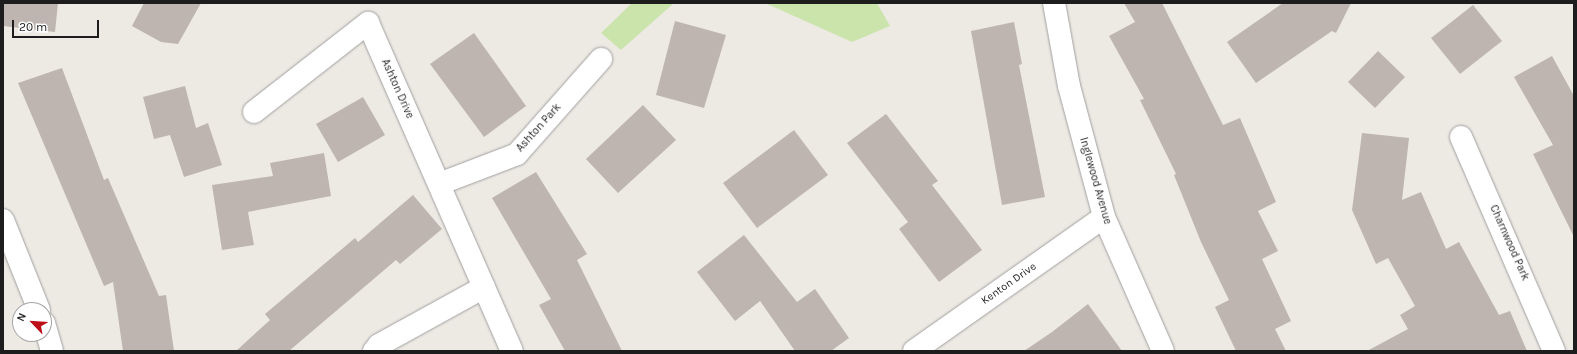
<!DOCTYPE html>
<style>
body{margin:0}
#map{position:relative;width:1577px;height:354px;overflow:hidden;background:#ede9e3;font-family:Karla,sans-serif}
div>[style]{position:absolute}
.grass>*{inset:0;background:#cbe4ac}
.building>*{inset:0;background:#beb5b0}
.roads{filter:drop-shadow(0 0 1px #a1a1a1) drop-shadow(0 0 1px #a1a1a1)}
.street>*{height:22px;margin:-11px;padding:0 11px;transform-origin:11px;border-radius:11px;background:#fff}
span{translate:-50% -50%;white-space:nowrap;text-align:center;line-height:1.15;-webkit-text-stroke:3px #fff;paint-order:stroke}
.street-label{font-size:11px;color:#1d1d1d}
.frame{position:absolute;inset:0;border:4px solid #1d1d1d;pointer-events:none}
.north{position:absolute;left:12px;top:302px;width:40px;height:40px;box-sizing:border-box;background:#fff;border:1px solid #a5a5a5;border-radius:50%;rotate:295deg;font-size:11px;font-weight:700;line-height:16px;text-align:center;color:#1d1d1d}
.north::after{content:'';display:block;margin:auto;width:14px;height:18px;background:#bc0e17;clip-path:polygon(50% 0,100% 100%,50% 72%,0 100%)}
.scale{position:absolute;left:12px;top:20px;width:87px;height:18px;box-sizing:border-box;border:2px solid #1d1d1d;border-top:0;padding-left:5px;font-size:12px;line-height:14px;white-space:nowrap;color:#1d1d1d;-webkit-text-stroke:3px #fff;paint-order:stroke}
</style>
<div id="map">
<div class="grass">
<i style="clip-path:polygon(632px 3px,674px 3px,621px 50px,601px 33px)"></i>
<i style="clip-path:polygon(765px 3px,877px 3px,890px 26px,852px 42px)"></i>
</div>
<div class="building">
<i style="clip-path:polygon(3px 3px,58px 3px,55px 32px,3px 26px)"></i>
<i style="clip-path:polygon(144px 3px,201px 3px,178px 44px,161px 42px,132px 26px)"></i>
<i style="clip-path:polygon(1124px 3px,1162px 3px,1223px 125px,1240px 118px,1276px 202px,1258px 211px,1278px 251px,1262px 259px,1291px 321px,1275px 329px,1286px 351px,1236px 351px,1215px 307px,1229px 300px,1201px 242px,1174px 175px,1176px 174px,1140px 100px,1144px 99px,1109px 36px,1135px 22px)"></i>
<i style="clip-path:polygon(1283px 3px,1351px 3px,1336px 33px,1332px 31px,1256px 83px,1227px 42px)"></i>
<i style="clip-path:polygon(1473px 5px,1502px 41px,1460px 74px,1431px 38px)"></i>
<i style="clip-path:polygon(675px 21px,726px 35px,704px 108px,656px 95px)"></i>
<i style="clip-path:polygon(1014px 22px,1022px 64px,1019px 65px,1045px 197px,1002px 205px,971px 31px)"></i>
<i style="clip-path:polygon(474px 33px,526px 106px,484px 137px,430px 64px)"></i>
<i style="clip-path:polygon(1378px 51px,1405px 77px,1375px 108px,1348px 82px)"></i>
<i style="clip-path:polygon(1552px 56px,1574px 96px,1574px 237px,1533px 154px,1553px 145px,1514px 77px)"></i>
<i style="clip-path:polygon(62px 68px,104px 180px,108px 178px,159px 296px,166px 295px,174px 351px,123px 351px,113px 282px,104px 286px,18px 83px)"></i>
<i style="clip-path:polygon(185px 86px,196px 128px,208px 123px,222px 165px,184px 177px,170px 135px,154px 139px,143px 97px)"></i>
<i style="clip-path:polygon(363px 97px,385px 135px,338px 162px,316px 124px)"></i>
<i style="clip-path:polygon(643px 105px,676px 140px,618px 193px,586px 159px)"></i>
<i style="clip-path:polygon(886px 114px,938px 181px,932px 185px,982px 250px,939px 282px,899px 229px,908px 222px,847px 143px)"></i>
<i style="clip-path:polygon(794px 130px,828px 175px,757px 228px,723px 183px)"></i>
<i style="clip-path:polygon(1362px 133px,1409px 138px,1402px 200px,1421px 192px,1446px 249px,1459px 242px,1499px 315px,1510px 311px,1527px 351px,1367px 351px,1408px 329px,1400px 315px,1415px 306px,1388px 258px,1376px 264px,1352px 210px)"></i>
<i style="clip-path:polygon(324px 153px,331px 196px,248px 212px,254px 245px,222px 250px,212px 185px,273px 176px,270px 163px)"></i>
<i style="clip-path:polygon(536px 172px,587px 254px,577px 260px,622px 351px,565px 351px,539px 305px,551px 299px,492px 198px)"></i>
<i style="clip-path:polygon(413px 195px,442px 229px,400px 264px,396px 260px,289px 351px,236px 351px,270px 320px,265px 314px,355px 238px,358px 242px)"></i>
<i style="clip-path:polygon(744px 235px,797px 302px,815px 289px,849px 338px,831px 351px,795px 351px,760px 301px,735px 321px,697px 272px)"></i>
<i style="clip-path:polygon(1088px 304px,1122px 351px,1024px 351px,1052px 332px)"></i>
</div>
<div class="roads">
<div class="street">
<i style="left:1054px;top:3px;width:84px;rotate:79.8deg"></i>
<i style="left:1069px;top:86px;width:136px;rotate:75deg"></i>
<i style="left:1104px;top:217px;width:146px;rotate:66.2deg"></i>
<i style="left:254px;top:112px;width:145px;rotate:-38deg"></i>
<i style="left:368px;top:23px;width:358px;rotate:66.3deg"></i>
<i style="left:1461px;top:137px;width:233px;rotate:66.5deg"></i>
<i style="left:439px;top:184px;width:84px;rotate:-21deg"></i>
<i style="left:517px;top:154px;width:127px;rotate:-48.5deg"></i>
<i style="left:3px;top:220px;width:97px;rotate:68.2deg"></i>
<i style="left:44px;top:323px;width:29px;rotate:74deg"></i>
<i style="left:374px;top:351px;width:8px;rotate:-50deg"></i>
<i style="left:379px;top:345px;width:120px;rotate:-28.9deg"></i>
<i style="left:914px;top:351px;width:232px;rotate:-35.2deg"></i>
</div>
</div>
<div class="street-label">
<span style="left:397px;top:89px;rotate:66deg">Ashton Drive</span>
<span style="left:539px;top:128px;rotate:-48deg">Ashton Park</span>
<span style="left:1095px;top:181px;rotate:74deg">Inglewood Avenue</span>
<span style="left:1509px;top:243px;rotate:66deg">Charnwood Park</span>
<span style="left:1009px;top:284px;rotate:-35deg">Kenton Drive</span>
</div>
<div class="frame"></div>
<div class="north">N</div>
<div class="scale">20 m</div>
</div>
